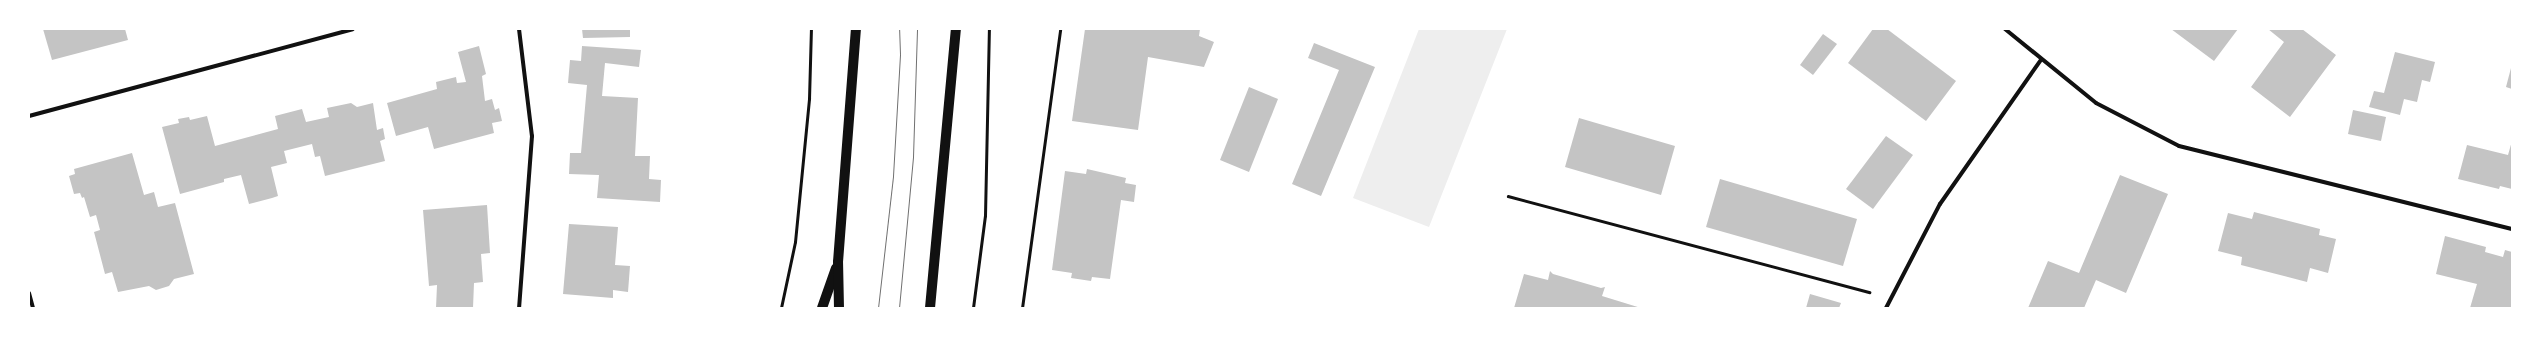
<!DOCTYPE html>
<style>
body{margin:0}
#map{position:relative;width:2541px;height:337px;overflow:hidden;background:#fff;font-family:Barlow,sans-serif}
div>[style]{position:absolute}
.green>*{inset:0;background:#eee}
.building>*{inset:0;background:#c4c4c4}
.path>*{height:2.5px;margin:-1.25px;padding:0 1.25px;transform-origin:1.25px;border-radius:1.25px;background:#111}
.service>*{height:3px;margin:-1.5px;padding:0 1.5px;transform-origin:1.5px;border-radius:1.5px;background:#111}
.minor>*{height:4px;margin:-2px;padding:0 2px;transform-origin:2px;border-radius:2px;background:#111}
.primary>*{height:10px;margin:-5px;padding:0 5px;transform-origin:5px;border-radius:5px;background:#111}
.tram>*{height:1px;margin:-0.5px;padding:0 0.5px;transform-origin:0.5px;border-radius:0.5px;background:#707070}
span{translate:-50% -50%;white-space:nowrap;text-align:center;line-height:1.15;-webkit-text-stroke:4px #fff;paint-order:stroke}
.frame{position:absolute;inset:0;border:30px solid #fff;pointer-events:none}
</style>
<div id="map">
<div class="green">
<i style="clip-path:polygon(1419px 29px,1507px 29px,1429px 227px,1353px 198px)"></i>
</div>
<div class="building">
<i style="clip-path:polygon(43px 29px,125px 29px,128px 40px,52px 60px)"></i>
<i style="clip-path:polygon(582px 29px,630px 29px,630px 37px,583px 38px)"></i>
<i style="clip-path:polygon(1085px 29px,1200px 29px,1199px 36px,1214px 42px,1204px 67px,1148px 57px,1138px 130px,1072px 121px)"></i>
<i style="clip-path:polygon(1873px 29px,1887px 29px,1956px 81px,1926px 121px,1848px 63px)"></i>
<i style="clip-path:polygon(2171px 29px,2238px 29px,2214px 61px)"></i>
<i style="clip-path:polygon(2268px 29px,2302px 29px,2336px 55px,2290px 117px,2251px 87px,2284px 42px)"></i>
<i style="clip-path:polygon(1823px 34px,1837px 44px,1813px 75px,1800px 65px)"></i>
<i style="clip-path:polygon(1314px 43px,1375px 67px,1321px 196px,1292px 184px,1339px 70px,1308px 58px)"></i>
<i style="clip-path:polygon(479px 46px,486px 74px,482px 76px,485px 101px,492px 99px,495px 110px,499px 108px,502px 121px,492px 123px,494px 133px,434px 149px,428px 127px,396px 136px,387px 103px,437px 89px,436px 82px,456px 77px,457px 83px,466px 82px,458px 52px)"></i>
<i style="clip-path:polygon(582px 46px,641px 50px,639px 67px,605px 63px,602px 96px,638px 98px,635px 156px,650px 156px,649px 179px,661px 180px,660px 202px,597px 198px,599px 175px,569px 174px,570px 153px,581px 153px,587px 85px,568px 83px,570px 60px,581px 61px)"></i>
<i style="clip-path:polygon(2395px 52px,2435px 62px,2430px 82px,2422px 80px,2417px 102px,2404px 99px,2400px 115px,2369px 107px,2374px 91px,2384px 93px)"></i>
<i style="clip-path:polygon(2511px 68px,2512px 68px,2512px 89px,2506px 87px)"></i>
<i style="clip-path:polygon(1249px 87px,1278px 99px,1249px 172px,1220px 160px)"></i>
<i style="clip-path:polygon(351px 103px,357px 107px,373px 103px,377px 130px,383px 128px,385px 139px,380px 141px,385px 161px,325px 176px,320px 156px,315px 157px,312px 144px,284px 151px,287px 163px,271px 167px,278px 196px,272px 198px,249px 204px,241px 175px,224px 179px,224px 182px,180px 194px,162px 127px,179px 123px,178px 119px,189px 117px,190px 120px,207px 116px,215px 146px,278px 129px,275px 116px,302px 109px,306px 122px,329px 117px,327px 108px)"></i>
<i style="clip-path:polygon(2353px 110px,2386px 117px,2381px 141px,2348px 134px)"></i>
<i style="clip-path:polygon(1579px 118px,1675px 146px,1661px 195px,1565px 167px)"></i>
<i style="clip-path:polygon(1886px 136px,1913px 155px,1873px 209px,1846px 189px)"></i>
<i style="clip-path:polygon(2512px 141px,2512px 189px,2500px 186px,2499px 189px,2458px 179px,2467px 145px,2508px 155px)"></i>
<i style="clip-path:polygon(132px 153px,144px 195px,154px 192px,158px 207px,175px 203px,194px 274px,174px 279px,169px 286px,156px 290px,149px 286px,118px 292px,112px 272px,105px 274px,94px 232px,100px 230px,96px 215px,90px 217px,84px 197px,82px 198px,80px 193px,74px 194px,69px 176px,75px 174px,74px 169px)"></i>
<i style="clip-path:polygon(1087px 169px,1126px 178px,1125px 183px,1136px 185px,1134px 202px,1121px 200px,1110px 279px,1092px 277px,1091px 281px,1071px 278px,1072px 273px,1052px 270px,1065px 171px,1086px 174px)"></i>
<i style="clip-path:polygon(2120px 175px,2168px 194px,2126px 293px,2096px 280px,2084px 308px,2028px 308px,2048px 261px,2079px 273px)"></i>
<i style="clip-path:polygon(1720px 179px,1857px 219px,1843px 266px,1706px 227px)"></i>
<i style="clip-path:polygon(487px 205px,490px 253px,481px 254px,483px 282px,474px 283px,473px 308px,436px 308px,437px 285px,429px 286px,423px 210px)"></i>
<i style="clip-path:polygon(2254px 212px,2320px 229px,2319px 235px,2336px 239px,2328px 273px,2310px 268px,2307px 282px,2241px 265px,2242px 257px,2218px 251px,2228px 213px,2252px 219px)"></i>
<i style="clip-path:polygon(569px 224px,618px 227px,615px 265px,630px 266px,628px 292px,613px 290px,613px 298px,563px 294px)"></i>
<i style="clip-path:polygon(2445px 236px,2486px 247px,2485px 252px,2503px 257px,2505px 250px,2512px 252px,2512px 308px,2470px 308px,2477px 284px,2436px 274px)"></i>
<i style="clip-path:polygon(1550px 271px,1553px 274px,1601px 288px,1605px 287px,1602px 296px,1641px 308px,1514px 308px,1524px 274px,1548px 280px)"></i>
<i style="clip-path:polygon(1810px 294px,1841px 303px,1839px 308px,1806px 308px)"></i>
</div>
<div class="path">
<i style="left:1508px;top:196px;width:374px;rotate:14.9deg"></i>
<i style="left:781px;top:308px;width:67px;rotate:-78deg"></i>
<i style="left:795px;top:242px;width:144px;rotate:-84.4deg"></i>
<i style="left:809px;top:99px;width:70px;rotate:-88.4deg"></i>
<i style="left:973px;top:308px;width:93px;rotate:-82.6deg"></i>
<i style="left:985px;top:216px;width:187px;rotate:-88.8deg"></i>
</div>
<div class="service">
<i style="left:1022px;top:308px;width:282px;rotate:-82.2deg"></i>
</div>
<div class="minor">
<i style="left:519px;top:29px;width:108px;rotate:83.1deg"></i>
<i style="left:532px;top:136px;width:172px;rotate:94.3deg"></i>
<i style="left:2005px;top:29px;width:117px;rotate:39.1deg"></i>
<i style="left:2096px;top:103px;width:93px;rotate:27.4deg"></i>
<i style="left:2179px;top:146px;width:343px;rotate:14deg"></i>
<i style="left:29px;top:116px;width:335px;rotate:-15deg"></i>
<i style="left:29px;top:293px;width:16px;rotate:75deg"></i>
<i style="left:1886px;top:308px;width:117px;rotate:-62.6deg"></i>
<i style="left:1940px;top:204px;width:176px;rotate:-55deg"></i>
</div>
<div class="primary">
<i style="left:822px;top:308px;width:42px;rotate:-70.7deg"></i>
<i style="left:839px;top:308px;width:46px;rotate:-91.2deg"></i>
<i style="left:838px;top:262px;width:234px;rotate:-85.6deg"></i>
<i style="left:930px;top:308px;width:280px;rotate:-84.7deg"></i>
</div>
<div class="tram">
<i style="left:878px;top:308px;width:133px;rotate:-83.5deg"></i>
<i style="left:893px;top:176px;width:122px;rotate:-86.7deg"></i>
<i style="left:900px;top:54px;width:25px;rotate:-92deg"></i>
<i style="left:899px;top:308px;width:152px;rotate:-84.7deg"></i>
<i style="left:913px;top:157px;width:128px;rotate:-88.2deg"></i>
</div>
<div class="frame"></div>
</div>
